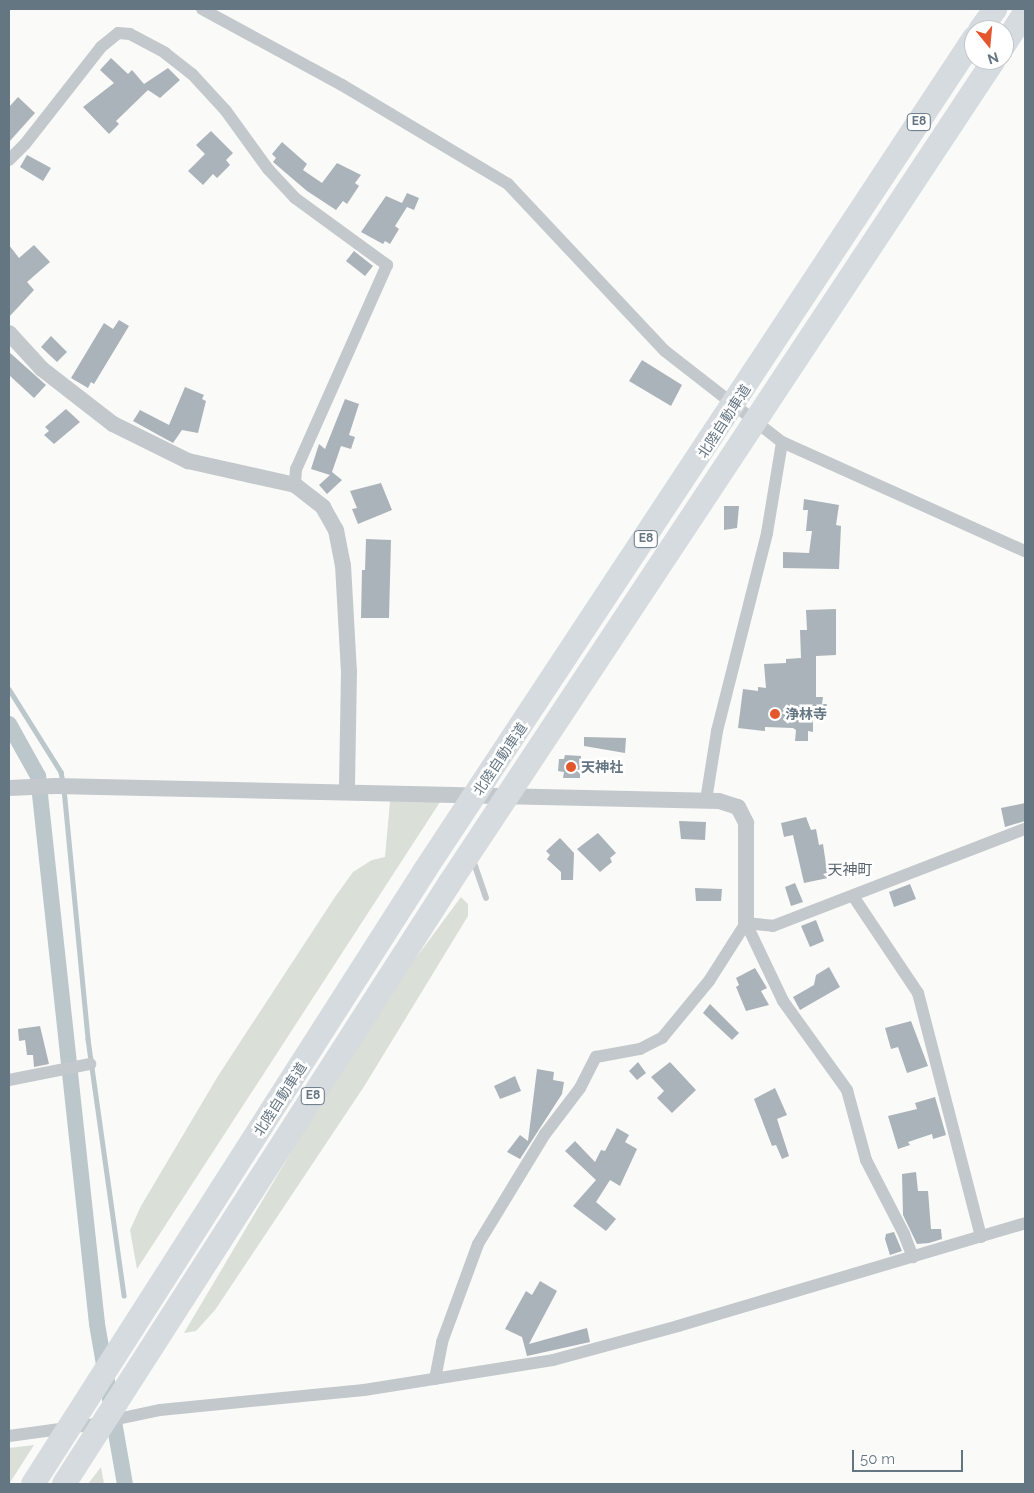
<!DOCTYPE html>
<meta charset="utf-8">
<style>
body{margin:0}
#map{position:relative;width:1034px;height:1493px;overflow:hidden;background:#fafaf8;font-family:Raleway,"Noto Sans JP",sans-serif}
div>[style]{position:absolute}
.green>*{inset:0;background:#dadfd7}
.stream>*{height:4.5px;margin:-2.25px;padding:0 2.25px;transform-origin:2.25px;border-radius:2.25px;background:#bbc7cb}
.canal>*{height:16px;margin:-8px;padding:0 8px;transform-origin:8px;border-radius:8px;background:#bbc7cb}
.building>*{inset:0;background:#aab3b9}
.service>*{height:6px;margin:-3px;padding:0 3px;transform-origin:3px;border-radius:3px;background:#c3c8cc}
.minor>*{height:12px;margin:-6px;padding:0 6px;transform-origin:6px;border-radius:6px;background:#c3c8cc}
.tertiary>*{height:16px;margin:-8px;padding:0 8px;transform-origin:8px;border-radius:8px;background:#c3c8cc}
.motorway>*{height:24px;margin:-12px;padding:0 12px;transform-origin:12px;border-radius:12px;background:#d6dbdf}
.dots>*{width:14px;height:14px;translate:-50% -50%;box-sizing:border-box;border:2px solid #fff;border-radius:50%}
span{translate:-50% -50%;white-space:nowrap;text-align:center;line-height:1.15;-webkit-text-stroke:5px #fff;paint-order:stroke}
.shield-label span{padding:1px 4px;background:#fff;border:1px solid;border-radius:4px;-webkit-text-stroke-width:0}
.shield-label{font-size:12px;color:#657683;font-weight:700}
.street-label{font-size:14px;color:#657683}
.poi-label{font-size:14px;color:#657683;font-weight:700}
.left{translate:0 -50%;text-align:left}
.neighbourhood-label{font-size:15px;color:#57646e}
.frame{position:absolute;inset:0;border:10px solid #657683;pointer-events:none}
.north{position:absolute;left:964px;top:20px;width:50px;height:50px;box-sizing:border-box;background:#fff;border:1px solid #c1c8cd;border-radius:50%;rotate:163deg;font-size:14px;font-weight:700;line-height:20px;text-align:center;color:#657683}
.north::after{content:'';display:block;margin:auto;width:18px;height:22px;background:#e4572e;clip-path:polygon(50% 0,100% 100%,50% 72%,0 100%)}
.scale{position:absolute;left:852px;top:1450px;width:111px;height:22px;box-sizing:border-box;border:2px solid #657683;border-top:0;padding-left:6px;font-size:15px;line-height:18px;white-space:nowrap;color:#657683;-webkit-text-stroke:4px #fff;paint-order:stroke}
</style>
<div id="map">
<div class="green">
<i style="clip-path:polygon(390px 801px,440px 802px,137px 1269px,130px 1230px,141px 1206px,218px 1076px,335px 897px,353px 872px,372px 860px,385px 857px)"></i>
<i style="clip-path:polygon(461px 897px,468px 904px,468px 916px,365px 1085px,215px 1310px,196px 1331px,184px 1333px,319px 1105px,395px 986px)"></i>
<i style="clip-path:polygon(34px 1445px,9px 1484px,9px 1448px)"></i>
<i style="clip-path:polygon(101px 1467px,104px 1484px,88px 1484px)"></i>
</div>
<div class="stream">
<i style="left:9px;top:689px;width:98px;rotate:57.9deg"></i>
<i style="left:61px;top:772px;width:10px;rotate:79deg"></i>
<i style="left:64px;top:789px;width:251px;rotate:84.5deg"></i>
<i style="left:88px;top:1039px;width:259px;rotate:82deg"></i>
</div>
<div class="canal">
<i style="left:9px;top:724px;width:60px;rotate:60.9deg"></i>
<i style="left:38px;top:776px;width:551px;rotate:83.85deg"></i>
<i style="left:97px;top:1324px;width:162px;rotate:80.1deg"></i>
</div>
<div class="building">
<i style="clip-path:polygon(111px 58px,128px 74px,132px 70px,144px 84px,168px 68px,180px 80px,160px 98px,148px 90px,116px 121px,119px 124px,109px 134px,83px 107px,114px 83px,100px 70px)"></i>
<i style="clip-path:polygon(18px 97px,35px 113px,9px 142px,9px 107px)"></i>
<i style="clip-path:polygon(211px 131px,233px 153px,226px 160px,230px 165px,217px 178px,213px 174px,203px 185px,188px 171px,205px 154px,196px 145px)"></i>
<i style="clip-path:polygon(282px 142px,307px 164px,303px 170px,322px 183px,337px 163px,361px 175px,355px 183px,359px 186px,347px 204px,343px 201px,336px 210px,307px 191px,273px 162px,276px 158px,272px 154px)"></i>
<i style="clip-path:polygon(27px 155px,51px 168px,43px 181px,20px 167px)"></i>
<i style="clip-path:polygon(407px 193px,419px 198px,414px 210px,407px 207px,395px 226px,399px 229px,390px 244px,385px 241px,383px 244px,361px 232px,386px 196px,402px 203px)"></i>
<i style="clip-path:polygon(9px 245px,19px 258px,34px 245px,50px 262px,27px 282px,34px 290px,9px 317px)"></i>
<i style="clip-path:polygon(354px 251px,373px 266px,365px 276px,346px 261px)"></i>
<i style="clip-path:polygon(119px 320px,129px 326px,94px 384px,91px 382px,88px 388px,71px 378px,104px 323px,113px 329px)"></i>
<i style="clip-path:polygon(51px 336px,67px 352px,57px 362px,41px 347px)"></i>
<i style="clip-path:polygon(9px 352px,46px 385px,34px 398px,9px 375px)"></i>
<i style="clip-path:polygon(642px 360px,682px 385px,671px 406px,629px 381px)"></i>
<i style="clip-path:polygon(185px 387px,204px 395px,202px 399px,206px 401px,198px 433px,182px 430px,173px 443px,133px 421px,140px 410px,169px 425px)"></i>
<i style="clip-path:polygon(345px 399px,359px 404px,349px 435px,355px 437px,351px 449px,341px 446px,332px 472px,342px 480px,327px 494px,319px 485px,330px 475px,311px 469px,319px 444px,325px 449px)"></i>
<i style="clip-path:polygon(66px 409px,80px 422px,54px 444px,44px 435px,49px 431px,45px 427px)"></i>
<i style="clip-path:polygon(381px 483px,392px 510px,358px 524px,352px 509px,357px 508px,350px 491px)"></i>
<i style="clip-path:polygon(804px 499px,839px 505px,836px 525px,841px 526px,839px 569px,783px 568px,783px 552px,809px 553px,812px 531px,806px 531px,808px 510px,803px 510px)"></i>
<i style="clip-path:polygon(724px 506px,739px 506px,737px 528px,724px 530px)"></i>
<i style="clip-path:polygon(366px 539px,391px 540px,389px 618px,361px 618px,362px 570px,365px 570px)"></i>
<i style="clip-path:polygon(836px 609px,836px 655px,816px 656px,816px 697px,823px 697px,822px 704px,827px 704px,824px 717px,813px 716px,813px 732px,808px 731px,808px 741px,795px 741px,796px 730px,793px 728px,765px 727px,765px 731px,738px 728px,743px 689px,758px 691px,758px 687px,766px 688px,764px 664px,786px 663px,786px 659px,801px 658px,800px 630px,807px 630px,806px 610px)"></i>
<i style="clip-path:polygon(584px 737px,626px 738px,625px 753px,584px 746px)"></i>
<i style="clip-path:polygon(565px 755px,581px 756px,580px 778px,563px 778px,564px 772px,558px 771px,559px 759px,564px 759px)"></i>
<i style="clip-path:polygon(1025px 803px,1025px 821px,1005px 827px,1001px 808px)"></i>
<i style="clip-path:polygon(806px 817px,811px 830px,816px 829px,819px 845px,823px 844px,828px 878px,804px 883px,793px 835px,784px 837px,781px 823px)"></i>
<i style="clip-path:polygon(679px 821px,706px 822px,705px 840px,681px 839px)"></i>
<i style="clip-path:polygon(598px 833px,616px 853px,610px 858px,612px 862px,600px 872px,577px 849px)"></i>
<i style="clip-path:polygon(560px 838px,574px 853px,573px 880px,561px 880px,561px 872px,547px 859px,550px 855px,546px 851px)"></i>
<i style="clip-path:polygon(795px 883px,803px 902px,791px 906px,785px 887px)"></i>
<i style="clip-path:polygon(910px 884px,916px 899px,894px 907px,889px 892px)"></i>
<i style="clip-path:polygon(695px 888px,722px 889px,721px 901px,696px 901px)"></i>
<i style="clip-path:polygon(816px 920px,824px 941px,810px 947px,801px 926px)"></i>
<i style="clip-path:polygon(829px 967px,840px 987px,800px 1010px,793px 997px,814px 985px,816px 975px)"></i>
<i style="clip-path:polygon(755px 968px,767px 988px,761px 991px,769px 1005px,746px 1011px,736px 987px,739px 985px,736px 978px)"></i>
<i style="clip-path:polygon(710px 1004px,739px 1033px,732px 1040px,703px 1013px)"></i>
<i style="clip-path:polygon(911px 1021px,928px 1066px,907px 1073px,898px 1047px,891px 1049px,885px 1028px)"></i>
<i style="clip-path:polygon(40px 1026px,49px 1064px,34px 1067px,33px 1055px,27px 1055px,25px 1040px,19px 1041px,18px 1029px)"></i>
<i style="clip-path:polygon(638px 1062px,646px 1073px,637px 1080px,629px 1071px)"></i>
<i style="clip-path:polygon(670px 1062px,696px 1090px,672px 1113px,657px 1098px,664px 1091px,651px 1077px)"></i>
<i style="clip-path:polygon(537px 1069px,554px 1072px,553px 1080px,564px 1082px,562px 1094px,520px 1159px,507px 1152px,520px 1135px,528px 1141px)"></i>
<i style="clip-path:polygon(515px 1076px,521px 1091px,500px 1099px,494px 1086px)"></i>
<i style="clip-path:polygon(775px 1088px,787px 1115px,777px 1119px,789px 1156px,782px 1159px,776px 1145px,772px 1146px,754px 1099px)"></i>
<i style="clip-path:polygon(935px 1097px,946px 1135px,933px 1139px,932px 1134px,908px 1142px,910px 1145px,898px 1149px,888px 1116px,917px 1109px,915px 1103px)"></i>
<i style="clip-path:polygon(617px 1128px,629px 1135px,625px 1142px,637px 1149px,620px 1186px,610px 1180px,596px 1202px,616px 1219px,606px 1231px,573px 1206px,596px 1180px,565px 1151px,575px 1141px,595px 1162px,601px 1150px,605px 1151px)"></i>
<i style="clip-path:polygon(916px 1172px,918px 1191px,928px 1191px,931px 1229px,941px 1229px,942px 1239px,929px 1243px,917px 1244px,903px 1215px,902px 1174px)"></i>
<i style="clip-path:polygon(894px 1232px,902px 1251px,890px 1255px,885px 1239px,886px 1234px)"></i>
<i style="clip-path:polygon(540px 1281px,557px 1291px,529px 1344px,587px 1328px,590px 1342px,527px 1356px,522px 1337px,505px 1329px,526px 1291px,532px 1295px)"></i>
</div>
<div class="service">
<i style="left:473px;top:860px;width:40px;rotate:71.1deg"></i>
</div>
<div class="minor">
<i style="left:202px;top:9px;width:159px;rotate:28.5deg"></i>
<i style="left:342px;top:85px;width:193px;rotate:30.8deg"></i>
<i style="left:508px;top:184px;width:229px;rotate:46.8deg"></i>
<i style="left:665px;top:351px;width:148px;rotate:37.9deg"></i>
<i style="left:782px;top:442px;width:266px;rotate:24.2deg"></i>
<i style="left:9px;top:160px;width:23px;rotate:-45deg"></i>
<i style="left:25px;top:144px;width:123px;rotate:-51.9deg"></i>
<i style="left:101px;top:47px;width:22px;rotate:-39deg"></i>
<i style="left:118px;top:33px;width:12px;rotate:5deg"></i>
<i style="left:130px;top:34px;width:40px;rotate:28deg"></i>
<i style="left:165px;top:53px;width:34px;rotate:38deg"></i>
<i style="left:192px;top:74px;width:50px;rotate:47.4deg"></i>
<i style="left:226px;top:111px;width:72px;rotate:54.1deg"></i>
<i style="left:268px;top:169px;width:40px;rotate:47deg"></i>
<i style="left:295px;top:198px;width:114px;rotate:36.1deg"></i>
<i style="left:387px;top:265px;width:223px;rotate:114deg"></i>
<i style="left:296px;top:469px;width:16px;rotate:94deg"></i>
<i style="left:706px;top:800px;width:70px;rotate:-80.9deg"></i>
<i style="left:717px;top:731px;width:204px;rotate:-75.8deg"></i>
<i style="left:767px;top:533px;width:92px;rotate:-80.6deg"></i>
<i style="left:853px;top:896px;width:117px;rotate:56.2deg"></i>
<i style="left:918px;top:993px;width:252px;rotate:75.5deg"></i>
<i style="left:746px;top:923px;width:86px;rotate:64.6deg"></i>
<i style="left:783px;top:1001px;width:110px;rotate:54.3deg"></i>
<i style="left:847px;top:1090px;width:73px;rotate:74.8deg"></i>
<i style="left:866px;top:1160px;width:83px;rotate:62.8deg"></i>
<i style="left:904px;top:1234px;width:25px;rotate:69deg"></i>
<i style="left:746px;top:923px;width:27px;rotate:6deg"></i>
<i style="left:773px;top:926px;width:270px;rotate:-21.1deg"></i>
<i style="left:9px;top:1080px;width:83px;rotate:-11.2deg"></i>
<i style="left:435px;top:1379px;width:38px;rotate:-79deg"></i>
<i style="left:442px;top:1342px;width:104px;rotate:-69.8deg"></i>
<i style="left:478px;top:1244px;width:129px;rotate:-58.7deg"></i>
<i style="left:545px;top:1134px;width:58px;rotate:-52.7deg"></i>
<i style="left:580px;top:1088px;width:35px;rotate:-63deg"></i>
<i style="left:596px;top:1057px;width:45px;rotate:-10.3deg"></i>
<i style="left:640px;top:1049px;width:25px;rotate:-27deg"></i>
<i style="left:662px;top:1038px;width:74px;rotate:-50.5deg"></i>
<i style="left:709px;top:981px;width:69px;rotate:-57.5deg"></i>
<i style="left:9px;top:1436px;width:81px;rotate:-7.8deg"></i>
<i style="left:89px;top:1425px;width:73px;rotate:-11.9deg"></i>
<i style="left:160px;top:1410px;width:205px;rotate:-5.6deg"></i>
<i style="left:364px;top:1390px;width:191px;rotate:-9deg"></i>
<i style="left:553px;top:1360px;width:130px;rotate:-15.2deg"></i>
<i style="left:678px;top:1326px;width:362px;rotate:-16.5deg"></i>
</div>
<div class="tertiary">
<i style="left:9px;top:333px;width:49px;rotate:47.5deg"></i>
<i style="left:42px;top:369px;width:90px;rotate:37.8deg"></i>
<i style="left:113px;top:424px;width:84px;rotate:26.3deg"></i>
<i style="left:188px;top:461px;width:110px;rotate:12.6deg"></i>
<i style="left:295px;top:485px;width:36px;rotate:38deg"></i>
<i style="left:323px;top:507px;width:26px;rotate:61deg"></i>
<i style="left:336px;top:530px;width:36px;rotate:79deg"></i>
<i style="left:343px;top:565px;width:106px;rotate:86.8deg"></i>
<i style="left:349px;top:671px;width:120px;rotate:91deg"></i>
<i style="left:9px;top:788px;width:46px;rotate:-2.5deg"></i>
<i style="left:55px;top:786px;width:664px;rotate:1.29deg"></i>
<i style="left:719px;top:801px;width:20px;rotate:18deg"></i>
<i style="left:738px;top:807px;width:18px;rotate:63deg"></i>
<i style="left:746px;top:823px;width:100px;rotate:90deg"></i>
</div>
<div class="motorway">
<i style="left:980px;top:30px;width:26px;rotate:-54deg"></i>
<i style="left:1004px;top:45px;width:38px;rotate:-57deg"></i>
<i style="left:33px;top:1484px;width:728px;rotate:-57.44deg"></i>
<i style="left:425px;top:870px;width:997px;rotate:-56.58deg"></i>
<i style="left:64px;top:1484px;width:713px;rotate:-57.31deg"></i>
<i style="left:449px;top:884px;width:988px;rotate:-56.52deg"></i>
</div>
<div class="dots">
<i style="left:775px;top:714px;background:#e4572e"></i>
<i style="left:571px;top:767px;background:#e4572e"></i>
</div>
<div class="shield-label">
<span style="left:919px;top:122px">E8</span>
<span style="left:646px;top:539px">E8</span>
<span style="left:313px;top:1096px">E8</span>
</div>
<div class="street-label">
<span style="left:724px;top:421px;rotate:-57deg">北陸自動車道</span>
<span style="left:500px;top:759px;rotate:-56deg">北陸自動車道</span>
<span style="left:280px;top:1099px;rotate:-57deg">北陸自動車道</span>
</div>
<div class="poi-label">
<span class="left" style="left:785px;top:714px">浄林寺</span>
<span class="left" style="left:581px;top:767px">天神社</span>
</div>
<div class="neighbourhood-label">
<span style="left:850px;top:871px">天神町</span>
</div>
<div class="frame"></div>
<div class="north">N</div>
<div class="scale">50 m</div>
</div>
